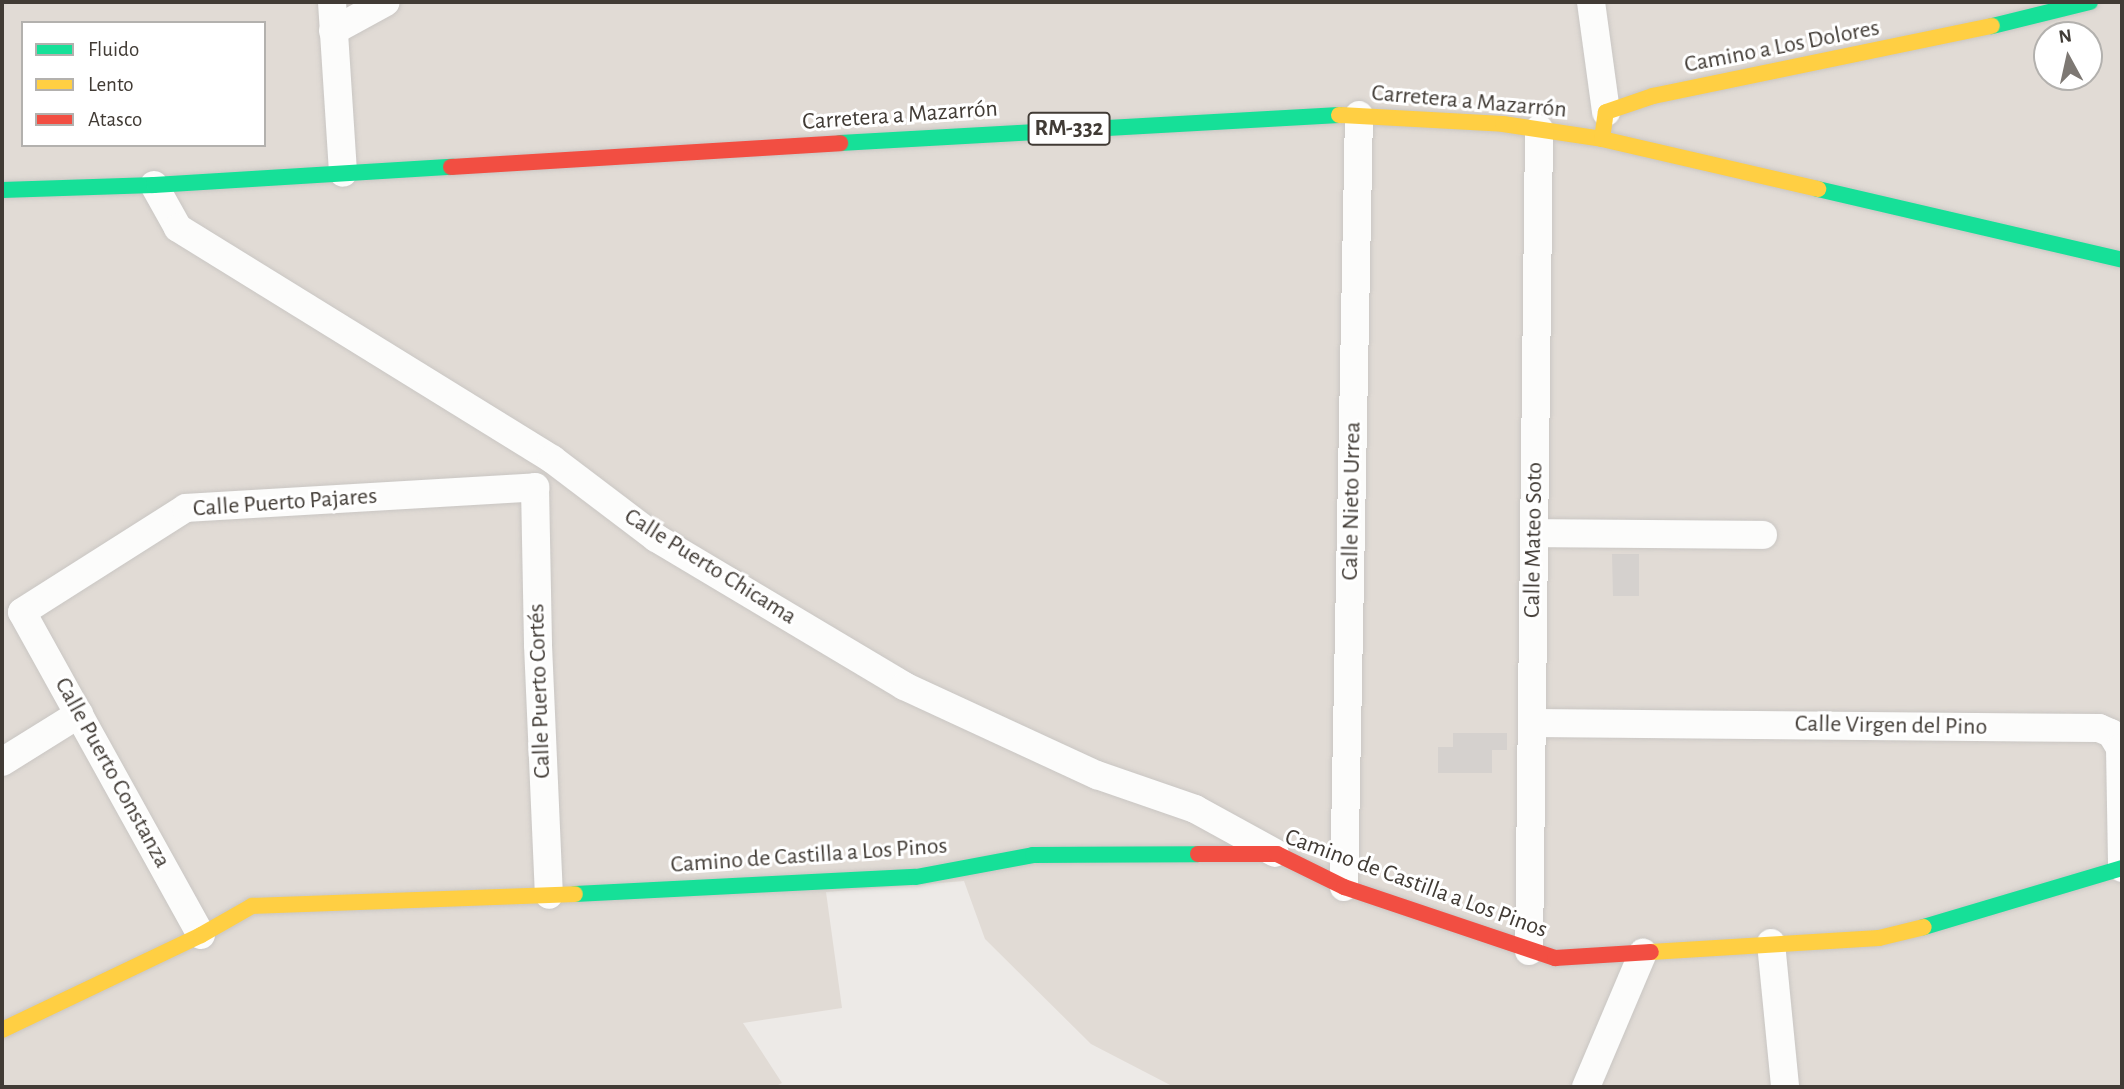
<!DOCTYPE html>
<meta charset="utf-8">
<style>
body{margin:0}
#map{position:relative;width:2124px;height:1089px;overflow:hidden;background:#edeae7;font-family:"Alegreya Sans",sans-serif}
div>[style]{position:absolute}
.residential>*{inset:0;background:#e1dbd5}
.building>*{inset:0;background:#d5d1ce}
.roads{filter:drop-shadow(0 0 2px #c9c6c3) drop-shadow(0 0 2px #c9c6c3)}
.street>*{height:28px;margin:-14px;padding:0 14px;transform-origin:14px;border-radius:14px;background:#fcfcfb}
.fast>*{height:16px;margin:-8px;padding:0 8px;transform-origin:8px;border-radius:8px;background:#16e098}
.slow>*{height:16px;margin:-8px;padding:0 8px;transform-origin:8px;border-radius:8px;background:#ffcf43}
.jam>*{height:16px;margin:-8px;padding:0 8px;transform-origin:8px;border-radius:8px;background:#f24e42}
span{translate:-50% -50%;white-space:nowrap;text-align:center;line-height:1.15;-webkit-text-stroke:6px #fff;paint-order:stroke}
.shield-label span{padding:2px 5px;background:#fff;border:2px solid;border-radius:5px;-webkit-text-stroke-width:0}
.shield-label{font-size:23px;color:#413b35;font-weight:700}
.street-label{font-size:24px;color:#413b35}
.frame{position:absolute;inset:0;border:4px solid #413b35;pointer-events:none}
.legend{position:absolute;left:21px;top:21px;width:245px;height:126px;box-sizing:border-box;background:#fff;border:2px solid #b3b1ae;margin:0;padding:9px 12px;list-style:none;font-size:21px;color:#413b35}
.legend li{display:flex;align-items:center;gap:14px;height:35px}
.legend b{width:35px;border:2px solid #b3b1ae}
.north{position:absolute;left:2033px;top:21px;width:70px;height:70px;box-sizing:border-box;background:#fff;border:2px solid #b3b1ae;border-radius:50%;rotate:352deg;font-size:19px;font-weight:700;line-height:28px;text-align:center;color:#413b35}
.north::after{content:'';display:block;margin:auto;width:24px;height:32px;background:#7d7873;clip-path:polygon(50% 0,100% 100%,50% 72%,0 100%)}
</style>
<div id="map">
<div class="residential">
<i style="clip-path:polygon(evenodd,2px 2px,2122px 2px,2122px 1087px,1174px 1087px,1091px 1044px,985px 939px,964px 881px,826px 892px,842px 1008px,743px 1023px,782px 1083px,774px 1087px,2px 1087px,2px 2px,23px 23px,264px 23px,264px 145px,23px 145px,23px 23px,2px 2px,2047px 35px,2089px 35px,2089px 77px,2047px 77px,2047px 35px)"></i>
</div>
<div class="building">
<i style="clip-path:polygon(1612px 554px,1639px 554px,1639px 596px,1613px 596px)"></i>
<i style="clip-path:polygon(1453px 733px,1507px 733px,1507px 750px,1492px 750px,1492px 773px,1438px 773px,1438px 747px,1453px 747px)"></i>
</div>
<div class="roads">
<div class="street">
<i style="left:332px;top:2px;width:171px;rotate:86.3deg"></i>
<i style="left:1591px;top:2px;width:111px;rotate:82.2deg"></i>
<i style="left:333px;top:31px;width:60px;rotate:-28.7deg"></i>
<i style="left:154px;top:185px;width:49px;rotate:60.8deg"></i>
<i style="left:178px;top:228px;width:440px;rotate:31.7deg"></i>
<i style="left:552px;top:459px;width:131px;rotate:37.2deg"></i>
<i style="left:656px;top:538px;width:289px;rotate:30.8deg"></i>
<i style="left:904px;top:686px;width:213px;rotate:24.8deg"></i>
<i style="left:1097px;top:775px;width:104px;rotate:19.1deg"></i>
<i style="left:1195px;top:809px;width:91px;rotate:28.8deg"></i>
<i style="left:535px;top:487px;width:158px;rotate:88.9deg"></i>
<i style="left:538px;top:645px;width:250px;rotate:87.5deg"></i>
<i style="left:1534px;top:533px;width:229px;rotate:0.5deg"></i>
<i style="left:1533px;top:723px;width:566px;rotate:0.51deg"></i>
<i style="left:2099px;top:728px;width:13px;rotate:23deg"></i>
<i style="left:2111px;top:733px;width:17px;rotate:59deg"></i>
<i style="left:2120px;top:748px;width:120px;rotate:89deg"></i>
<i style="left:2px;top:762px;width:91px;rotate:-31.9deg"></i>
<i style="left:1344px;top:887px;width:772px;rotate:-88.89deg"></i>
<i style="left:201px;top:935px;width:369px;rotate:-119deg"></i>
<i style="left:22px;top:612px;width:194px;rotate:-32.4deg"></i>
<i style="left:186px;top:508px;width:350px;rotate:-3.4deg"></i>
<i style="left:1771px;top:943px;width:145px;rotate:84.4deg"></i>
<i style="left:1529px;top:951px;width:822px;rotate:-89.3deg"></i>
<i style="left:1586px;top:1087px;width:146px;rotate:-67deg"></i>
</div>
<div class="fast">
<i style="left:1992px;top:26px;width:101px;rotate:-13.8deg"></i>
<i style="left:840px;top:143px;width:500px;rotate:-3.2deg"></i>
<i style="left:1818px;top:189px;width:312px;rotate:13.1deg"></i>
<i style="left:2px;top:190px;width:152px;rotate:-1.9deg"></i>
<i style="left:154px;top:185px;width:298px;rotate:-3.5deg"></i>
<i style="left:575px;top:894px;width:341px;rotate:-2.9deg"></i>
<i style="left:916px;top:877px;width:119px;rotate:-10.6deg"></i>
<i style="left:1033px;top:855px;width:165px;rotate:-0.3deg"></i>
<i style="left:1924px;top:927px;width:207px;rotate:-16.6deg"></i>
</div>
<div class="slow">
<i style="left:1339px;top:115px;width:164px;rotate:3.1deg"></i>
<i style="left:1503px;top:124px;width:100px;rotate:8.6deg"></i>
<i style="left:1602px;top:139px;width:222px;rotate:13deg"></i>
<i style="left:1602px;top:139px;width:27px;rotate:-82deg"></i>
<i style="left:1606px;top:112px;width:50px;rotate:-18.8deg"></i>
<i style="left:1653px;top:96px;width:346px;rotate:-11.7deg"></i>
<i style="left:1651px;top:952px;width:228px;rotate:-3.5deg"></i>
<i style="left:1879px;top:938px;width:46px;rotate:-13.7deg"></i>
<i style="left:2px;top:1030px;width:221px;rotate:-25.5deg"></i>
<i style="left:201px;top:935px;width:59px;rotate:-29.6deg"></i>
<i style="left:252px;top:906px;width:323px;rotate:-2.1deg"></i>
</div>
<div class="jam">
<i style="left:451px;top:167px;width:390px;rotate:-3.5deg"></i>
<i style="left:1198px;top:854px;width:79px"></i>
<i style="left:1277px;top:854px;width:75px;rotate:26.2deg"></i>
<i style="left:1344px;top:887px;width:223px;rotate:18.6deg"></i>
<i style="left:1555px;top:958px;width:96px;rotate:-3.6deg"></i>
</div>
</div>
<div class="shield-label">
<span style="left:1069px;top:129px">RM-332</span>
</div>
<div class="street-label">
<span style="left:1782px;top:47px;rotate:-11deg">Camino a Los Dolores</span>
<span style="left:1469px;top:102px;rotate:5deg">Carretera a Mazarrón</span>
<span style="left:900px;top:116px;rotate:-4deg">Carretera a Mazarrón</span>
<span style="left:1352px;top:501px;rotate:-89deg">Calle Nieto Urrea</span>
<span style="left:285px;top:503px;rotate:-4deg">Calle Puerto Pajares</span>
<span style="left:1534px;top:540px;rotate:-89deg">Calle Mateo Soto</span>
<span style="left:710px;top:567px;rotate:32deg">Calle Puerto Chicama</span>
<span style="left:540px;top:691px;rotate:-92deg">Calle Puerto Cortés</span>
<span style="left:1891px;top:726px;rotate:1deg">Calle Virgen del Pino</span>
<span style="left:112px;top:773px;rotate:61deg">Calle Puerto Constanza</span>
<span style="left:809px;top:856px;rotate:-4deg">Camino de Castilla a Los Pinos</span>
<span style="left:1416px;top:884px;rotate:20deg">Camino de Castilla a Los Pinos</span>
</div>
<div class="frame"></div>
<ul class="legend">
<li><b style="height:9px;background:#16e098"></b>Fluido</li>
<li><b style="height:9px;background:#ffcf43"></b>Lento</li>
<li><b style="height:9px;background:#f24e42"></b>Atasco</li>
</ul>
<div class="north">N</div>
</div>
